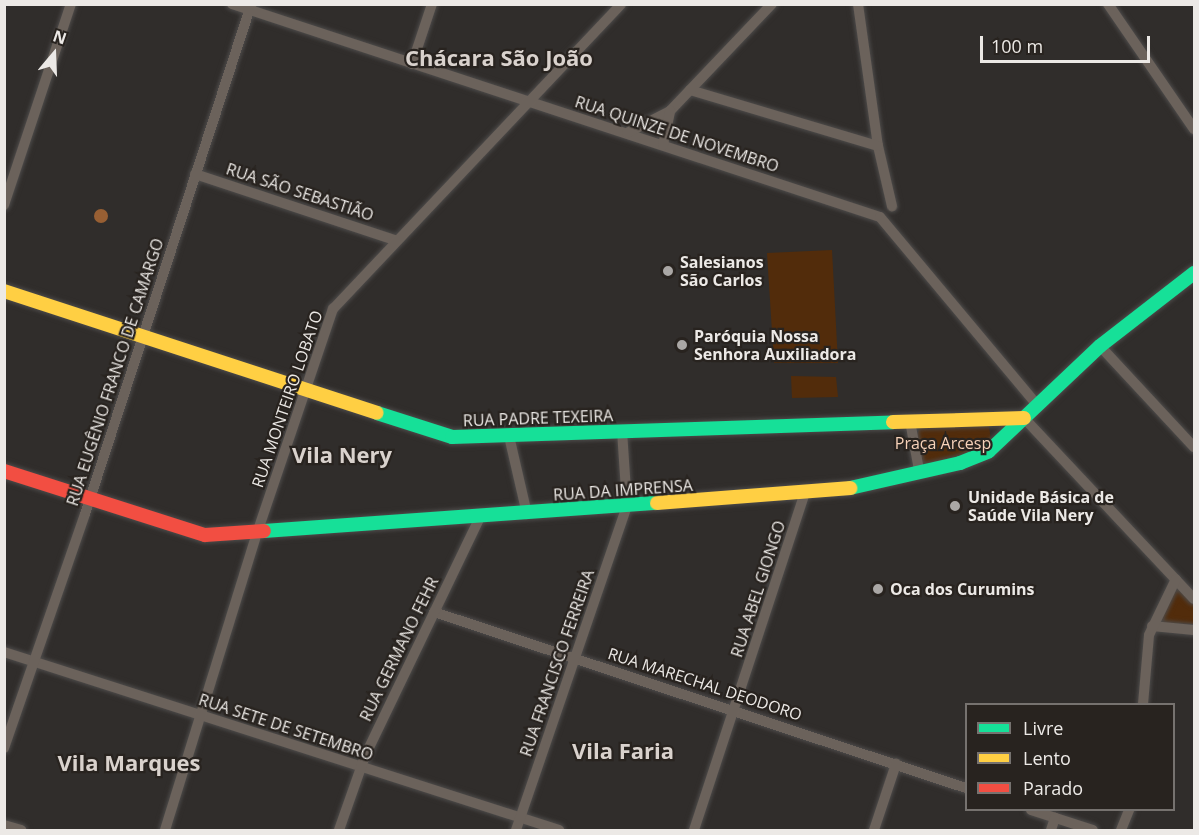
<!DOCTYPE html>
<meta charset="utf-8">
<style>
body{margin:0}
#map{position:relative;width:1199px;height:835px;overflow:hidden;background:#302d2b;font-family:"Open Sans",sans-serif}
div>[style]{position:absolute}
.green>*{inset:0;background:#522c0b}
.water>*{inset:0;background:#985f33}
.round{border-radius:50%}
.roads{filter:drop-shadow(0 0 2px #4d4b4a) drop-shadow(0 0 2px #4d4b4a)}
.street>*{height:10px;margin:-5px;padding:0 5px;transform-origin:5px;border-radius:5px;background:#6b625b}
.fast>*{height:14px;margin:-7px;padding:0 7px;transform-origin:7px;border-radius:7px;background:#16e098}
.slow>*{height:14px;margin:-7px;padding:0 7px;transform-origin:7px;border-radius:7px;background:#ffcf43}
.jam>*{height:14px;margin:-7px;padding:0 7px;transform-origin:7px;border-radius:7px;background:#f24e42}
.dots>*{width:16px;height:16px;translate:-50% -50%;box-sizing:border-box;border:3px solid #28231f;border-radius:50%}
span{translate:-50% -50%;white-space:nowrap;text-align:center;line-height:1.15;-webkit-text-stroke:4.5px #28231f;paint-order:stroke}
.street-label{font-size:16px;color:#ece9e6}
.poi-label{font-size:16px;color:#ece9e6;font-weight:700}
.left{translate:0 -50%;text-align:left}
.park-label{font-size:16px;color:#f7d2b9}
.district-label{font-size:22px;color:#d9d2cd;font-weight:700}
.frame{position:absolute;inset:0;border:6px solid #ece9e6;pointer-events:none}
.legend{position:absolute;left:965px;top:703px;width:210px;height:108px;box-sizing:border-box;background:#28231f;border:2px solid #76726f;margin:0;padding:8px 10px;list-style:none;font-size:18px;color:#ece9e6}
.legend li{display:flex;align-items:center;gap:12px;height:30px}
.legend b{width:30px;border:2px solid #76726f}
.north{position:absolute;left:24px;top:24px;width:60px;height:60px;-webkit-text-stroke:4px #28231f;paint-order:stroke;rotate:19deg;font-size:16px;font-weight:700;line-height:24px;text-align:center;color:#ece9e6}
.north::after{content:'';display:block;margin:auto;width:21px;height:27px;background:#ece9e6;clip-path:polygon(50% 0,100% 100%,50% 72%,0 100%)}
.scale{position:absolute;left:980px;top:36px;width:170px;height:27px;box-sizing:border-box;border:3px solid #ece9e6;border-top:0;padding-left:8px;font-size:18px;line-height:21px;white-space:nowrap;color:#ece9e6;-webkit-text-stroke:4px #28231f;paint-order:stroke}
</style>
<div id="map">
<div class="green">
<i style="clip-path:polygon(832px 250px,838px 363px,774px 363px,767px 253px)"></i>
<i style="clip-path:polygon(791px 376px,836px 377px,838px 397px,792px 398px)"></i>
<i style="clip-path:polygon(921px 425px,989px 426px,991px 441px,988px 448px,922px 467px,916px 436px)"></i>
<i style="clip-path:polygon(1175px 588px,1180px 588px,1194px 606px,1194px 624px,1160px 623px)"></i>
</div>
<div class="water">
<i class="round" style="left:94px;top:209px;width:14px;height:14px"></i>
</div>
<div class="roads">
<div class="street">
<i style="left:232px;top:4px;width:682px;rotate:18.2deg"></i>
<i style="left:880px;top:217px;width:245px;rotate:50.1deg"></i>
<i style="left:858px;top:4px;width:143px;rotate:82deg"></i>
<i style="left:878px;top:146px;width:62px;rotate:76.9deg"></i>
<i style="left:1108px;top:4px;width:152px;rotate:55.5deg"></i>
<i style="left:412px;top:64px;width:63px;rotate:-71.6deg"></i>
<i style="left:690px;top:90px;width:196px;rotate:16.6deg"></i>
<i style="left:627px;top:133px;width:48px;rotate:-27.1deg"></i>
<i style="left:670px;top:111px;width:148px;rotate:-46.4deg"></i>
<i style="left:663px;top:145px;width:35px;rotate:-78deg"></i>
<i style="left:195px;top:174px;width:211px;rotate:18.3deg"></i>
<i style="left:4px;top:205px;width:212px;rotate:-71.6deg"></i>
<i style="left:1100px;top:346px;width:138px;rotate:47.1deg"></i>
<i style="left:1024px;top:418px;width:248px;rotate:46.8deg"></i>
<i style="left:910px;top:421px;width:50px;rotate:79.6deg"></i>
<i style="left:509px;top:436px;width:80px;rotate:77deg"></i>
<i style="left:434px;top:612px;width:560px;rotate:18.31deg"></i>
<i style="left:1152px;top:626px;width:42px;rotate:5.4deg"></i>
<i style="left:4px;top:652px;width:583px;rotate:17.78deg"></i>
<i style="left:1143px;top:704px;width:69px;rotate:-85deg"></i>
<i style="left:1149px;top:635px;width:62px;rotate:-64.3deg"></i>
<i style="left:4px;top:748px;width:248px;rotate:-70.9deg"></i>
<i style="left:85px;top:514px;width:535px;rotate:-71.94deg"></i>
<i style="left:1031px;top:810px;width:65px;rotate:17.9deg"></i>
<i style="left:4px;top:825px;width:18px;rotate:16deg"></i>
<i style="left:165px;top:830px;width:311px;rotate:-72.8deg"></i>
<i style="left:257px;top:533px;width:237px;rotate:-71.3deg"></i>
<i style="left:333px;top:309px;width:419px;rotate:-46.6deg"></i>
<i style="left:339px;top:830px;width:78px;rotate:-70.6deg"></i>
<i style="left:365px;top:756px;width:265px;rotate:-64.3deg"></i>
<i style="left:516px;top:830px;width:342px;rotate:-71.1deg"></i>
<i style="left:627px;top:506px;width:75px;rotate:-93.8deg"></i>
<i style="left:694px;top:830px;width:355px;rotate:-71.8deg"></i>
<i style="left:874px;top:830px;width:70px;rotate:-71.6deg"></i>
<i style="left:1051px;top:830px;width:13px;rotate:-72deg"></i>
<i style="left:1121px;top:830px;width:22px;rotate:-68deg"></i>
</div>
<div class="fast">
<i style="left:377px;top:413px;width:79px;rotate:17.7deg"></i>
<i style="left:452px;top:437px;width:441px;rotate:-1.9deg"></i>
<i style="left:850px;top:488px;width:113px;rotate:-12.8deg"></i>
<i style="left:960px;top:463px;width:31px;rotate:-22deg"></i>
<i style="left:989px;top:451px;width:153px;rotate:-43.4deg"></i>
<i style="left:1100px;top:346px;width:119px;rotate:-37.8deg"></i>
<i style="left:264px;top:531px;width:394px;rotate:-4.1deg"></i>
</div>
<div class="slow">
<i style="left:4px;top:291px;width:392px;rotate:18.1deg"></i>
<i style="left:893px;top:422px;width:131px;rotate:-1.7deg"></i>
<i style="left:657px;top:503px;width:194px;rotate:-4.4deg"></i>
</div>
<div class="jam">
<i style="left:4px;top:471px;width:211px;rotate:17.7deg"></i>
<i style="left:205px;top:535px;width:59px;rotate:-3.9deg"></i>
</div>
</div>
<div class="dots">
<i style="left:668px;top:271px;background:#aaa7a5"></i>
<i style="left:682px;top:345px;background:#aaa7a5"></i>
<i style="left:955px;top:506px;background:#aaa7a5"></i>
<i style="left:878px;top:589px;background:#aaa7a5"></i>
</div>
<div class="street-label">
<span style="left:677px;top:134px;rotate:18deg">RUA QUINZE DE NOVEMBRO</span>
<span style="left:300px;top:192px;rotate:18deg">RUA SÃO SEBASTIÃO</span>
<span style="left:115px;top:372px;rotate:-72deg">RUA EUGÊNIO FRANCO DE CAMARGO</span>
<span style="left:287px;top:399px;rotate:-71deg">RUA MONTEIRO LOBATO</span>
<span style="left:538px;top:418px;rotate:-2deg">RUA PADRE TEXEIRA</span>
<span style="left:623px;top:490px;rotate:-4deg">RUA DA IMPRENSA</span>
<span style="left:758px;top:589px;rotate:-72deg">RUA ABEL GIONGO</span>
<span style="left:399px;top:649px;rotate:-64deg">RUA GERMANO FEHR</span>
<span style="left:557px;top:663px;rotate:-71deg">RUA FRANCISCO FERREIRA</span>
<span style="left:705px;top:684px;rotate:18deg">RUA MARECHAL DEODORO</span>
<span style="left:286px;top:727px;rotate:18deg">RUA SETE DE SETEMBRO</span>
</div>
<div class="poi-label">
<span class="left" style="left:680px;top:271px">Salesianos<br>São Carlos</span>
<span class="left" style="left:694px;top:345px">Paróquia Nossa<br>Senhora Auxiliadora</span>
<span class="left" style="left:968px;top:506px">Unidade Básica de<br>Saúde Vila Nery</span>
<span class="left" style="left:890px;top:589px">Oca dos Curumins</span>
</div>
<div class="park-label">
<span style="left:943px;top:443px">Praça Arcesp</span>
</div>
<div class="district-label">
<span style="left:499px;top:58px">Chácara São João</span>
<span style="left:342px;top:455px">Vila Nery</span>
<span style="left:623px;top:751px">Vila Faria</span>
<span style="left:129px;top:763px">Vila Marques</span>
</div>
<div class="frame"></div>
<ul class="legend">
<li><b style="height:8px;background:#16e098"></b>Livre</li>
<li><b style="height:8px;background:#ffcf43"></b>Lento</li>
<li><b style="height:8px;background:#f24e42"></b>Parado</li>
</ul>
<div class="north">N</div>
<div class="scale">100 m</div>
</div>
